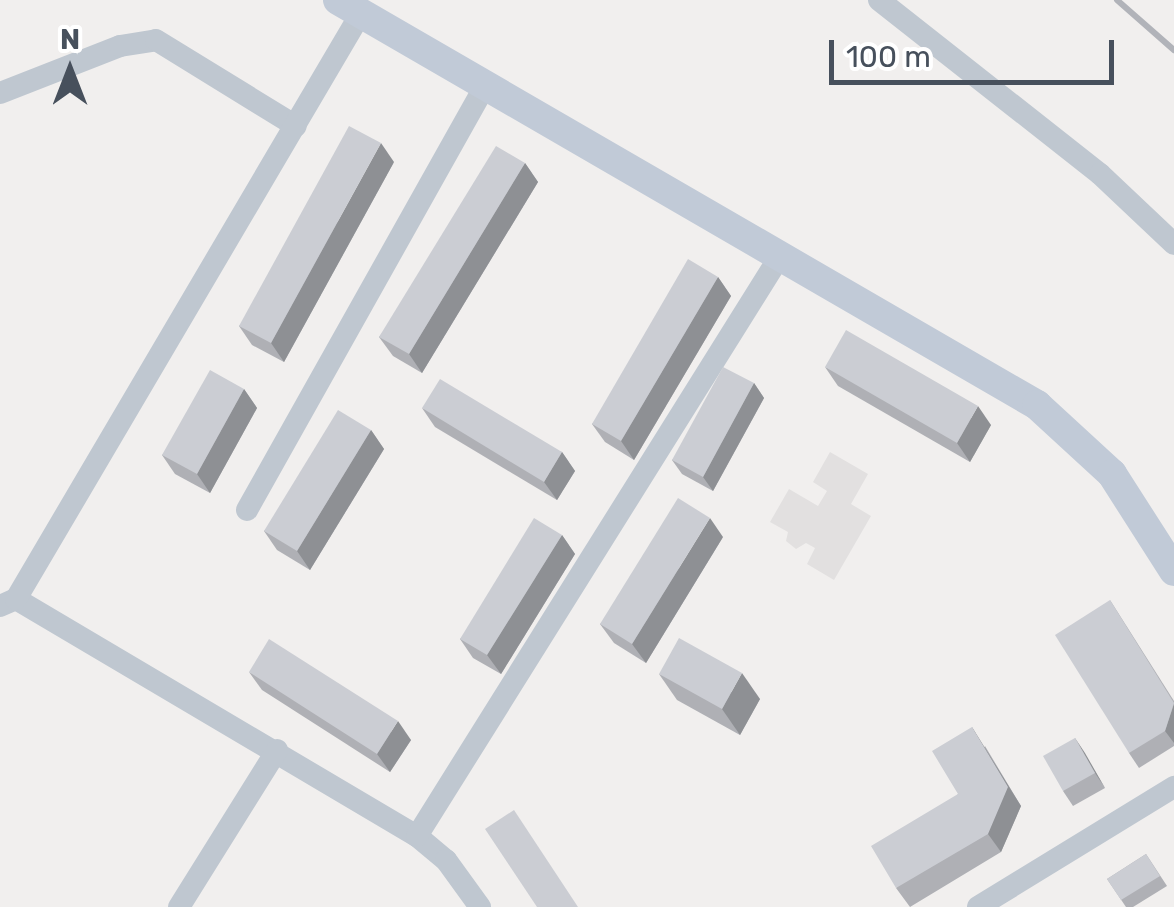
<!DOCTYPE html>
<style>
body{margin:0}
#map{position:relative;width:1174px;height:907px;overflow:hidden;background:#f1efee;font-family:Rubik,sans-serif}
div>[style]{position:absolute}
.education>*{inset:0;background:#e2e0e0}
.minor>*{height:22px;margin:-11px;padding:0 11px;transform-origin:11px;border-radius:11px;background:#bfc7d0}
.secondary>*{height:30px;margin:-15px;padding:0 15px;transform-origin:15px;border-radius:15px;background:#c1cad7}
.rail>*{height:6px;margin:-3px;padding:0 3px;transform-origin:3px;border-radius:3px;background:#b1b3b9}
.wall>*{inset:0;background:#afb0b5}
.shaded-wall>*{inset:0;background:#8e9094}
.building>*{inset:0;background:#cbcdd3}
span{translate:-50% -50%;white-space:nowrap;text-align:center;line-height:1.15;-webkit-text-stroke:8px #fff;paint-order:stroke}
.north{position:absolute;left:20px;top:20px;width:100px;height:100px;-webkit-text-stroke:8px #fff;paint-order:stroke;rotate:0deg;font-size:28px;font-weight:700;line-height:40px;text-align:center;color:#47505c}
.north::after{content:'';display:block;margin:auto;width:35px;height:45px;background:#47505c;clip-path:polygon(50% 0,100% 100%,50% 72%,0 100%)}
.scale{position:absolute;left:829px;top:40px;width:285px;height:45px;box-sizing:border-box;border:5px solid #47505c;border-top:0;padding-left:12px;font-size:30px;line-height:35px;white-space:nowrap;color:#47505c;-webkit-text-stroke:8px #fff;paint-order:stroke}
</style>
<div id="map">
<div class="education">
<i style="clip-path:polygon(830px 452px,868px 474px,851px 504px,871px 516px,834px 580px,807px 564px,815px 548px,806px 543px,796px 549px,786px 541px,788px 532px,770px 522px,789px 489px,818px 506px,827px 491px,813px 482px)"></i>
</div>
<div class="minor">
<i style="left:879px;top:0;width:281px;rotate:38.2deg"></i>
<i style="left:1100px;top:174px;width:102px;rotate:43.4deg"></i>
<i style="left:0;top:93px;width:129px;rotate:-21.4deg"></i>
<i style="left:120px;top:46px;width:36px;rotate:-9deg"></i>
<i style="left:156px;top:40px;width:164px;rotate:31.6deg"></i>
<i style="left:247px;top:510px;width:486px;rotate:-60.7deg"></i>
<i style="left:16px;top:599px;width:466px;rotate:30.6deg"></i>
<i style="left:417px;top:836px;width:38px;rotate:40deg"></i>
<i style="left:446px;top:860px;width:58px;rotate:54.1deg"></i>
<i style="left:0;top:606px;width:17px;rotate:-24deg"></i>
<i style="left:16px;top:599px;width:680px;rotate:-59.51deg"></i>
<i style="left:417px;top:836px;width:684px;rotate:-57.96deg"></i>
<i style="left:179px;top:907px;width:185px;rotate:-58deg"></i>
<i style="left:978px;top:907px;width:230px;rotate:-31.5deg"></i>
</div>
<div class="secondary">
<i style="left:338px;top:0;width:808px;rotate:30.09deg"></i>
<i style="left:1037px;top:405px;width:102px;rotate:42.6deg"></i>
<i style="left:1112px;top:474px;width:115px;rotate:57.4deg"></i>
</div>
<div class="rail">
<i style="left:1117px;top:0;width:76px;rotate:41.3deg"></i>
</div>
<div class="wall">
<i style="clip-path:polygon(394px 162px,284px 362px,252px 345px,239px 326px)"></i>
<i style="clip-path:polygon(525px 163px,538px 182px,422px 373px,393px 356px,379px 337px)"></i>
<i style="clip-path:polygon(718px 277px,731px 296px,634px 460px,605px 442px,592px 424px)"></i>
<i style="clip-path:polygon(825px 367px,991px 425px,970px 462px,838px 386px)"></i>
<i style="clip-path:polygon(754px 383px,764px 398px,713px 491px,682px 474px,672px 460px)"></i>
<i style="clip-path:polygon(244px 389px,257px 408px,210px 493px,175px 474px,162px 455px)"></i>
<i style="clip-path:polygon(422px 408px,562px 452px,575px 471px,557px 500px,435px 427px)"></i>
<i style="clip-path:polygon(371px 430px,384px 449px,310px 570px,277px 550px,264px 531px)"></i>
<i style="clip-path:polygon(562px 535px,575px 554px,501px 674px,473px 658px,460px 639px)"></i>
<i style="clip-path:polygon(723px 537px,646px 663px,614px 643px,600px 624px)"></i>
<i style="clip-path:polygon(1110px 600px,1174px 701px,1174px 746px,1139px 768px,1129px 753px)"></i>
<i style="clip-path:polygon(249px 672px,411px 740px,390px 772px,262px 690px)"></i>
<i style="clip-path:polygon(659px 674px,760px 699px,740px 735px,677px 700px)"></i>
<i style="clip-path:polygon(1075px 738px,1105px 788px,1073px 806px,1063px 791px)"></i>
<i style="clip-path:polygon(985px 746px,1021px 806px,1001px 852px,910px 907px,896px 888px,958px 794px)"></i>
<i style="clip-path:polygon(1146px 854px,1167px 886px,1133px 907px,1126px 907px,1107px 879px)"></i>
</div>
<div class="shaded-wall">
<i style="clip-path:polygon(381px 143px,394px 162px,284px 362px,271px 343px)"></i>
<i style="clip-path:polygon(525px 163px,538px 182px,422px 373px,409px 354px)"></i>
<i style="clip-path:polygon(718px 277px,731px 296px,634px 460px,621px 441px)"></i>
<i style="clip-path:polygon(754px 383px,764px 398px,713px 491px,703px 477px)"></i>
<i style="clip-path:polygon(244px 389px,257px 408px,210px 493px,197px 474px)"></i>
<i style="clip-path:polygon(978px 406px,991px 425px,970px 462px,957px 443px)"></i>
<i style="clip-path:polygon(371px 430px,384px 449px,310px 570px,297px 551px)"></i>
<i style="clip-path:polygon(562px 452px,575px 471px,557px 500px,544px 482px)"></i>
<i style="clip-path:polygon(710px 518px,723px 537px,646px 663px,632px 644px)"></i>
<i style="clip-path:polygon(562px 535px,575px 554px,501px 674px,487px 655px)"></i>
<i style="clip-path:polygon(742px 673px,760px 699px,740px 735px,722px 709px)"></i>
<i style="clip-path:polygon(1174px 704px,1174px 743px,1165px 731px)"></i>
<i style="clip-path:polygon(398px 721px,411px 740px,390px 772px,377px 754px)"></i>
<i style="clip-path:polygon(972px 727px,1021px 806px,1001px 852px,988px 834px)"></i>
<i style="clip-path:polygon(1075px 738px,1085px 753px,1105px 788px,1095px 773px)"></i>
</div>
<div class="building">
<i style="clip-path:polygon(349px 126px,381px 143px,271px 343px,239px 326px)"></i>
<i style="clip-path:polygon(496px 146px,525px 163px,409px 354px,379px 337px)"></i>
<i style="clip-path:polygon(688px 259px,718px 277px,621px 441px,592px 424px)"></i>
<i style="clip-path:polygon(846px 330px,978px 406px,957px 443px,825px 367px)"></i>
<i style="clip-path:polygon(723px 367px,754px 383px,703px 477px,672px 460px)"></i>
<i style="clip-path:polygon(210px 370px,244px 389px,197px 474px,162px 455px)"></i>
<i style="clip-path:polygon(440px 379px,562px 452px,544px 482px,422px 408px)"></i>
<i style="clip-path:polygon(338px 410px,371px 430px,297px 551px,264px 531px)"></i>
<i style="clip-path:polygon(678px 498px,710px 518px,632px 644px,600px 624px)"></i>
<i style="clip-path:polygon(534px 518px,562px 535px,487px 655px,460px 639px)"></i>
<i style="clip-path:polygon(1110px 600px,1174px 703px,1165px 731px,1129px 753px,1055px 635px)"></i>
<i style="clip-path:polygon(679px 638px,742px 673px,722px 709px,659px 674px)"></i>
<i style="clip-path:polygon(269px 639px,398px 721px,377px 754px,249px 672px)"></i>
<i style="clip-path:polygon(972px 727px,1008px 787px,988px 834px,896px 888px,871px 846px,958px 794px,932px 751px)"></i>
<i style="clip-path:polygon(1075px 738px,1095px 773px,1063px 791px,1043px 756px)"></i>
<i style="clip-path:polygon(514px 810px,578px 907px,537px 907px,485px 829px)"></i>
<i style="clip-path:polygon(1146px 854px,1160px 876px,1121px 900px,1107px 879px)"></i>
</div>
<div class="north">N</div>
<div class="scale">100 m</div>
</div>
